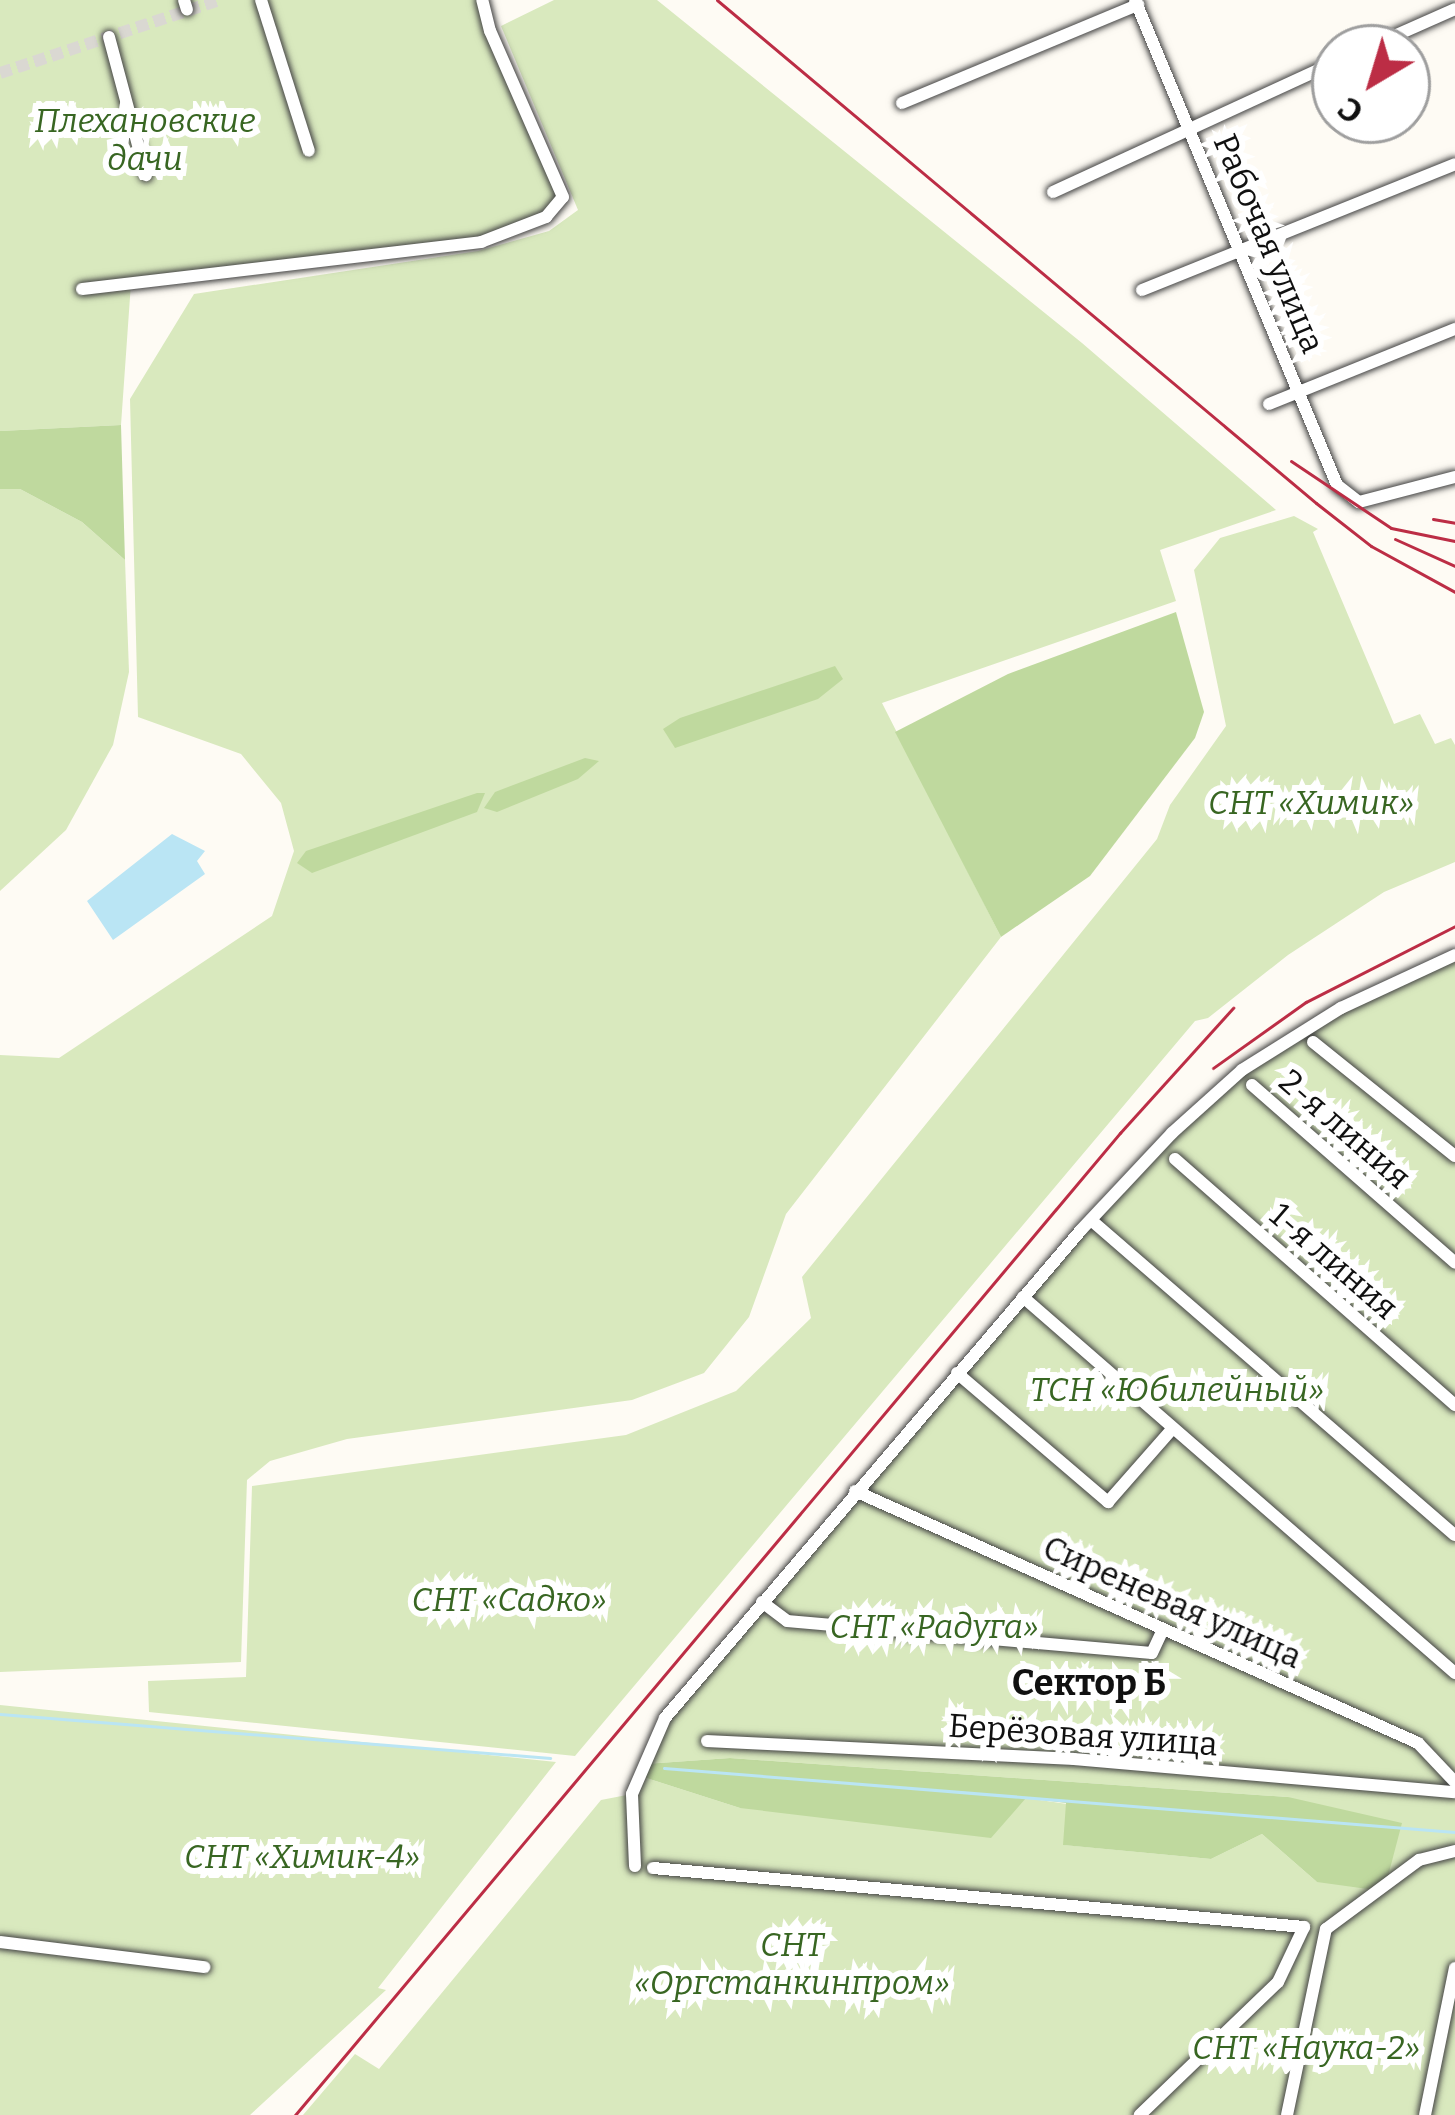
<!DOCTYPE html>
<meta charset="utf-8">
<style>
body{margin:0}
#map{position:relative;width:1455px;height:2115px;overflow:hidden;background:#fefbf4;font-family:Bitter,serif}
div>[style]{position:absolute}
.green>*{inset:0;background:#d9e9be}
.forest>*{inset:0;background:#bfd99e}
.water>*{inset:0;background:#bae5f4}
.stream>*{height:3px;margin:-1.5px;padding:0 1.5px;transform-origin:1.5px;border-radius:1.5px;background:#bae5f4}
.minor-tunnel>*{height:12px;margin-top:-6px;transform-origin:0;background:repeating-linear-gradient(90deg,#dad8d2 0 12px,transparent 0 18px)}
.roads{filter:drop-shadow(0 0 3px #434343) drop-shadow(0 0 3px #434343)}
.minor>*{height:12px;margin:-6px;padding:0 6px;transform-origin:6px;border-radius:6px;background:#fff}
.rail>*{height:3px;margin:-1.5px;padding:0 1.5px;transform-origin:1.5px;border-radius:1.5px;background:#bc2d45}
span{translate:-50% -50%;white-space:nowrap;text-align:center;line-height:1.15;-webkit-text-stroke:12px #fff;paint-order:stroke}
.park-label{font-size:33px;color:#386622;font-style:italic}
.street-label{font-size:33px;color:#101010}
.neighbourhood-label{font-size:36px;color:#101010;font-weight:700}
.north{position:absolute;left:1311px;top:24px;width:120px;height:120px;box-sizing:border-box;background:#fff;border:3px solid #9f9f9f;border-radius:50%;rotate:218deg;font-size:33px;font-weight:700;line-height:48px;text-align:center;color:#101010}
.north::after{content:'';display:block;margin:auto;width:42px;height:54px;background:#bc2d45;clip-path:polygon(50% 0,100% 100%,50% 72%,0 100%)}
</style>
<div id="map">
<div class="green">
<i style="clip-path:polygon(0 0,479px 0,563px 197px,546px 217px,481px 242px,131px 283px,121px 425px,0 431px)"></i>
<i style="clip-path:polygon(554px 0,657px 0,1082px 343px,1276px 510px,1160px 550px,1176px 601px,882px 703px,1001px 937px,786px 1214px,749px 1317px,704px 1373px,632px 1400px,347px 1439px,270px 1461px,247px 1480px,241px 1662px,0 1672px,0 1055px,59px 1058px,272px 916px,294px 851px,281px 803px,241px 754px,138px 717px,130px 399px,194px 294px,478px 251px,549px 231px,578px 210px,501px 26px)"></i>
<i style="clip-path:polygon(0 489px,20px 489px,82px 522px,125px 560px,129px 672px,113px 745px,66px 830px,0 891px)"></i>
<i style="clip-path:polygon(1294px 516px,1318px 529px,1313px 532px,1394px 724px,1420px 714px,1435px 744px,1451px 738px,1455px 745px,1455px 862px,1384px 892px,1288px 955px,1208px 1018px,1195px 1021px,575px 1756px,149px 1712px,148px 1681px,246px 1677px,252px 1486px,626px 1435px,736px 1391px,811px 1318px,802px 1277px,1157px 839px,1170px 805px,1226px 726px,1194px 570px,1220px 538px)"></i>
<i style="clip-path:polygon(1455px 955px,1455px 2115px,303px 2115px,355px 2054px,379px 2069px,601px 1800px,632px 1794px,640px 1776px,740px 1808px,1026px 1798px,1067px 1804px,1064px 1845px,1211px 1859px,1262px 1834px,1317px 1882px,1288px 1797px,730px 1758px,645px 1764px,665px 1718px,1172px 1133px,1299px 1031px)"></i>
<i style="clip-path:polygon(0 1705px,556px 1762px,378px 1988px,386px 1990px,250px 2115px,0 2115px)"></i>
</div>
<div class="forest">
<i style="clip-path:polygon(121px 425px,125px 560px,82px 522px,20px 489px,0 489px,0 431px)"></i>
<i style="clip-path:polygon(1176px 612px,1204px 712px,1195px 738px,1090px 876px,1001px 937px,895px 732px,1008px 674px)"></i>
<i style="clip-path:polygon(835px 666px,843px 679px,818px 699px,675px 748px,663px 729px,680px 718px)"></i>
<i style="clip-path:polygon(585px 758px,599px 761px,578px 779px,497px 812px,484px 808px,495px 792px)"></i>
<i style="clip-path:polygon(477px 793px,485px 793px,477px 812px,312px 873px,297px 863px,306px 851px)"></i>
<i style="clip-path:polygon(730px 1758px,1288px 1797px,1402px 1823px,1387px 1880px,1375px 1890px,1317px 1882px,1262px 1834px,1211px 1859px,1063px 1845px,1066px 1803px,1026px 1798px,991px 1838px,740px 1808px,640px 1776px,645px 1764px)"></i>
</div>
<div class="water">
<i style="clip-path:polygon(172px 834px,205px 851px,197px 861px,205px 874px,113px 940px,87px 901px)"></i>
</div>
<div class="stream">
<i style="left:0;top:1714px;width:552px;rotate:4.57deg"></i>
<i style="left:664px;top:1768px;width:794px;rotate:4.63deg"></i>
</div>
<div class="minor-tunnel">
<i style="left:0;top:73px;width:231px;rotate:-18.4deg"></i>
</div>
<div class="roads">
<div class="minor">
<i style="left:184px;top:0;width:10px;rotate:73deg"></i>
<i style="left:261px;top:0;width:158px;rotate:72.4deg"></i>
<i style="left:1135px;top:0;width:525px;rotate:67.39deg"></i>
<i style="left:1337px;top:485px;width:28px;rotate:38deg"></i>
<i style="left:1359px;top:502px;width:99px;rotate:-14.6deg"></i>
<i style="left:109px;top:37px;width:143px;rotate:75deg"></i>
<i style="left:1367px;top:48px;width:96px;rotate:-23.9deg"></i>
<i style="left:902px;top:103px;width:256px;rotate:-22.6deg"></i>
<i style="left:1053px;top:192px;width:311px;rotate:-24.7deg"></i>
<i style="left:82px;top:289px;width:402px;rotate:-6.7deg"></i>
<i style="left:481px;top:242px;width:70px;rotate:-21deg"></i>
<i style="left:546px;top:217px;width:26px;rotate:-50deg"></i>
<i style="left:563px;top:197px;width:181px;rotate:-113.7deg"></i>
<i style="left:490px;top:31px;width:32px;rotate:-104deg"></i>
<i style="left:1142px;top:290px;width:337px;rotate:-21.9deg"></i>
<i style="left:1269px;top:404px;width:201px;rotate:-22deg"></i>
<i style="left:1313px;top:1042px;width:182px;rotate:38.8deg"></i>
<i style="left:1252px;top:1085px;width:270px;rotate:41.2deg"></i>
<i style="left:1175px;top:1159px;width:373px;rotate:41.3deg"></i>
<i style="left:1091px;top:1220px;width:481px;rotate:40.9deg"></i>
<i style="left:1023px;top:1297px;width:573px;rotate:41.04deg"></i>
<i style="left:957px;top:1373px;width:199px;rotate:40.5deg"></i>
<i style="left:1108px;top:1502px;width:98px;rotate:-48.7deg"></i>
<i style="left:855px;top:1491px;width:617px;rotate:24.11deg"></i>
<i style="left:1418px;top:1743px;width:54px;rotate:46.5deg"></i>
<i style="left:762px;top:1602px;width:31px;rotate:37deg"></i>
<i style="left:787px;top:1621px;width:366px;rotate:5deg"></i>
<i style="left:1152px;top:1653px;width:26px;rotate:-65deg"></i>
<i style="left:707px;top:1741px;width:367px;rotate:2.8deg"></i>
<i style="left:1074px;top:1759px;width:382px;rotate:5deg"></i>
<i style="left:635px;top:1866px;width:72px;rotate:-92.4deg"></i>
<i style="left:632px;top:1794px;width:83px;rotate:-66.5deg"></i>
<i style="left:665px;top:1718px;width:641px;rotate:-49.55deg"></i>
<i style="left:1081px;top:1230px;width:133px;rotate:-46.8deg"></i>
<i style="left:1172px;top:1133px;width:94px;rotate:-42deg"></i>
<i style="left:1242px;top:1070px;width:117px;rotate:-32.1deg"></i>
<i style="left:1341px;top:1008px;width:126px;rotate:-24.9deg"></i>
<i style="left:653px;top:1868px;width:654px;rotate:5.18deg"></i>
<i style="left:1304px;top:1927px;width:61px;rotate:115.3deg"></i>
<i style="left:1278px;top:1982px;width:192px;rotate:136.1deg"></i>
<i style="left:0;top:1942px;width:206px;rotate:7deg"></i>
<i style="left:1287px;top:2115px;width:190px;rotate:-78.2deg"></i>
<i style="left:1326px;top:1929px;width:116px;rotate:-36.6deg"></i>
<i style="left:1419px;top:1860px;width:37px;rotate:-14deg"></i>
<i style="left:1425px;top:2115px;width:150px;rotate:-78.5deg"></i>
</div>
</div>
<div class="rail">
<i style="left:717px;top:0;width:782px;rotate:40.02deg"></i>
<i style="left:1316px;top:503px;width:70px;rotate:38deg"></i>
<i style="left:1371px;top:546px;width:96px;rotate:28.7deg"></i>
<i style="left:1291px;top:461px;width:120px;rotate:33.8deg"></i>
<i style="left:1391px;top:528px;width:65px;rotate:11.5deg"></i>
<i style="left:1433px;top:519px;width:22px;rotate:10deg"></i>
<i style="left:1395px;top:539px;width:66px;rotate:24.2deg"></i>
<i style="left:1213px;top:1068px;width:114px;rotate:-35.4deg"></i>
<i style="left:1306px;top:1002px;width:167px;rotate:-27deg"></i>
<i style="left:295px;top:2115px;width:1283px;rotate:-49.97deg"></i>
<i style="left:1120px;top:1133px;width:169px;rotate:-47.9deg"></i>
</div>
<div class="park-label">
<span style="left:145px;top:141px">Плехановские<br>дачи</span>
<span style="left:1311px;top:804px">СНТ «Химик»</span>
<span style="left:1177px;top:1391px">ТСН «Юбилейный»</span>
<span style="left:509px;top:1601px">СНТ «Садко»</span>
<span style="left:934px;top:1628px">СНТ «Радуга»</span>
<span style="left:302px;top:1858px">СНТ «Химик-4»</span>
<span style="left:792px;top:1965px">СНТ<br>«Оргстанкинпром»</span>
<span style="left:1306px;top:2049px">СНТ «Наука-2»</span>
</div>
<div class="street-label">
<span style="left:1268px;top:244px;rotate:67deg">Рабочая улица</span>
<span style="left:1344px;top:1130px;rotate:41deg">2-я линия</span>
<span style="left:1333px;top:1262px;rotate:41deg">1-я линия</span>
<span style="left:1172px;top:1603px;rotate:24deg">Сиреневая улица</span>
<span style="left:1083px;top:1736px;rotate:4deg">Берёзовая улица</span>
</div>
<div class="neighbourhood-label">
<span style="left:1089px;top:1684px">Сектор Б</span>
</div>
<div class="north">С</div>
</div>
